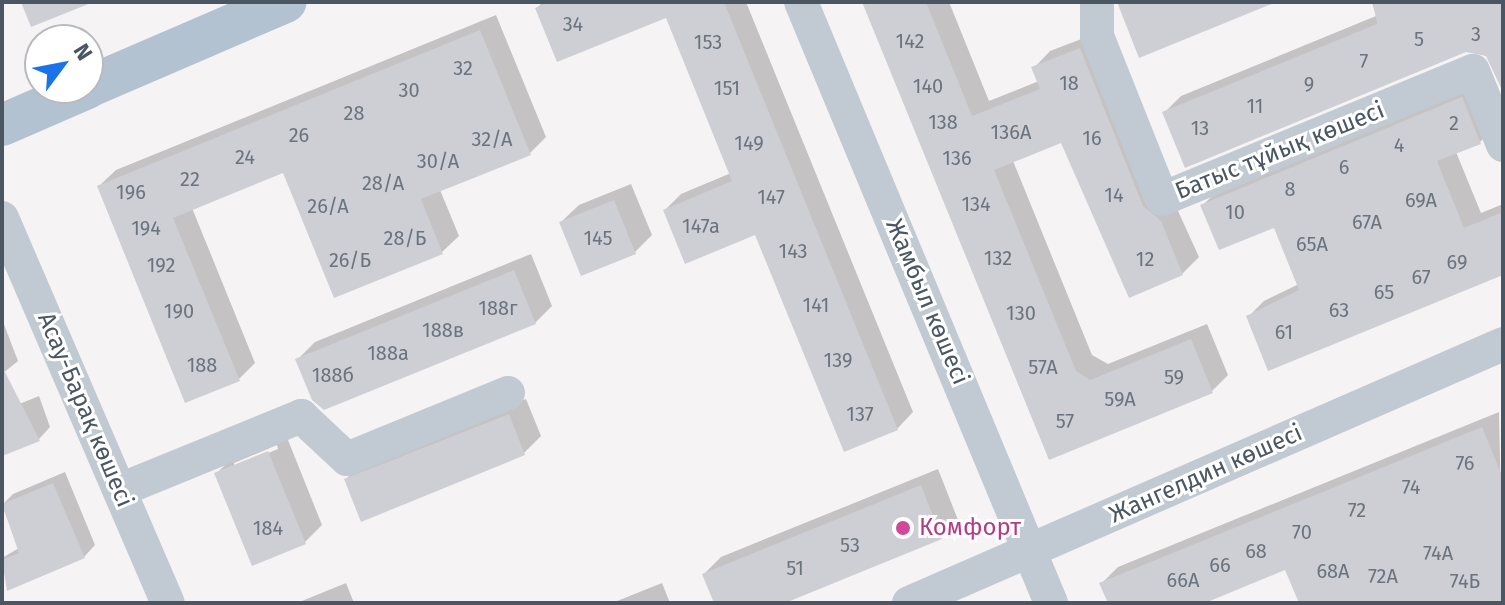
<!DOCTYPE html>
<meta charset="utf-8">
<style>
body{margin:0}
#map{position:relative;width:1505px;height:605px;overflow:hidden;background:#f5f3f3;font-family:"Fira Sans",sans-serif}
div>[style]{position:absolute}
.shadow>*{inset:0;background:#0003}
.building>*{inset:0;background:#cdcfd5}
.minor>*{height:34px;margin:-17px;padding:0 17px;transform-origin:17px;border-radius:17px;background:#c1cad2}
.major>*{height:42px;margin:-21px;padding:0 21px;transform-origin:21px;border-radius:21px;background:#b3c2d1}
.dots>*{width:22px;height:22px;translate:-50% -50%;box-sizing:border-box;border:4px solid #fff;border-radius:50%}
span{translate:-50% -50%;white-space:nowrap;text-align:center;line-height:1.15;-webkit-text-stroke:6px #fff;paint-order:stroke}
.number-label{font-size:20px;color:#6b747e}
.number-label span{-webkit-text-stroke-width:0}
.street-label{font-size:24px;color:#4a5661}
.hotel-label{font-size:24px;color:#b23c85}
.left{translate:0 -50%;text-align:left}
.frame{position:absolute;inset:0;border:4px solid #4a5661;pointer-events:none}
.north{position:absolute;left:24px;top:24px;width:80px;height:80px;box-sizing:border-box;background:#fff;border:2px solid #b7bbc0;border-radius:50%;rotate:58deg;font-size:22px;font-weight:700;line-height:32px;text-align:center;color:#4a5661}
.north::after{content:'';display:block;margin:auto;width:28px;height:36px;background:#1a73e8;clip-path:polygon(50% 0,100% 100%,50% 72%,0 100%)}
</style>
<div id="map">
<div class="shadow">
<i style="clip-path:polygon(543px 2px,746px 2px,913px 412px,897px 429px,756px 233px,665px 210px,681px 194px,731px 173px,667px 15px,537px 8px)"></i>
<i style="clip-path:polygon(864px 2px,949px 2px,989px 101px,1039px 81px,1034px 68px,1050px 51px,1097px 33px,1199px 257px,1182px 274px,1062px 141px,1013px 161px,1092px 355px,1108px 364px,1207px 324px,1228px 375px,1212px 391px,1050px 457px)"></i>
<i style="clip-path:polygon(1372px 2px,1503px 2px,1503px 87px,1493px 62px,1477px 49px,1164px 113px,1181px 96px,1376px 16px)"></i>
<i style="clip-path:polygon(496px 15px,546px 137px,530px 153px,440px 190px,459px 236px,442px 252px,335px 296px,284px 170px,192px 208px,255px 363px,239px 379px,99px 186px,116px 170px)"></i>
<i style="clip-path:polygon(1478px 82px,1496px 126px,1480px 142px,1456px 152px,1481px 213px,1503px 204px,1503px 273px,1248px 317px,1264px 301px,1299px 284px,1275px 225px,1203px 205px,1219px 189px)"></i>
<i style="clip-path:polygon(631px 184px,652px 235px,635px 252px,561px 222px,579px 205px)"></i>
<i style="clip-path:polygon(531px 254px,552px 306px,535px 323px,298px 359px,315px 342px)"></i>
<i style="clip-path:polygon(2px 319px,18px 361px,2px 374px)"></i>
<i style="clip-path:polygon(39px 396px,50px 427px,39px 439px,2px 454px,2px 411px)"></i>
<i style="clip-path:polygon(526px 399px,541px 436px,524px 453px,346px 479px,363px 462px)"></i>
<i style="clip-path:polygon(1499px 412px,1503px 603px,1301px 603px,1286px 568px,1199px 603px,1110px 603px,1102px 583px,1118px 567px)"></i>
<i style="clip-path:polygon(evenodd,286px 435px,322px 525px,305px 542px,216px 474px,233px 457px,286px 435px,277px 445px,278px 449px,234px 467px,234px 463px,277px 445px)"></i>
<i style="clip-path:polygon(938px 469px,958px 520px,941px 538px,780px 603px,716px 603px,704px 574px,721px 557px)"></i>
<i style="clip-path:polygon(65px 472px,95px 545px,84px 557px,8px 589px,2px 558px,19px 548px,2px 505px,13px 494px)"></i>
<i style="clip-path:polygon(346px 583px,354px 603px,297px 603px)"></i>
<i style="clip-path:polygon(662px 583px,670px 603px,612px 603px)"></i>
</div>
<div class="building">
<i style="clip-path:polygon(21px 2px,91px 2px,91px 3px,31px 27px)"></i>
<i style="clip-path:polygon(549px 2px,724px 2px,898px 430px,844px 452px,755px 235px,685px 264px,663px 210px,732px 181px,666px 18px,557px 62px,535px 8px)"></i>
<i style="clip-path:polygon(862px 2px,926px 2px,972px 116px,1040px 89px,1031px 67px,1080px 48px,1143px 206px,1161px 221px,1183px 275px,1129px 298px,1061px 143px,994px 170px,1076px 371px,1090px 380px,1191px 339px,1213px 393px,1049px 460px)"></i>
<i style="clip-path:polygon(1117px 2px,1274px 2px,1274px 3px,1139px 58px)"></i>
<i style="clip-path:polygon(1373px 2px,1503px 2px,1503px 92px,1486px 56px,1466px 52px,1185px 168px,1162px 112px,1377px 24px)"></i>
<i style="clip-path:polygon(480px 30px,531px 155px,421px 199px,443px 254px,334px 298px,283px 173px,173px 218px,240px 381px,185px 403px,97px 186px)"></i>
<i style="clip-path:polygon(1462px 97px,1481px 144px,1437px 161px,1464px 228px,1503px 212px,1503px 275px,1268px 371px,1246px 316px,1299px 290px,1274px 228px,1219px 250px,1200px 205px)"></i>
<i style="clip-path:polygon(614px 200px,636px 254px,581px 276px,559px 222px)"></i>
<i style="clip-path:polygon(514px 270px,536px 324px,324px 410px,312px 400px,295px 359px)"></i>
<i style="clip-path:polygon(2px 366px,40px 441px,2px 456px)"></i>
<i style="clip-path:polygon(509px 414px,525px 455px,361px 522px,344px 479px)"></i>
<i style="clip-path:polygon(1482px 427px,1503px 478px,1503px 603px,1299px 603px,1285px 570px,1205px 603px,1108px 603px,1099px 583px)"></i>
<i style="clip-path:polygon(268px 451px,306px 544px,252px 566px,214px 473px)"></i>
<i style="clip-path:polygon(53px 483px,85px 558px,7px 591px,2px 560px,19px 553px,2px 504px)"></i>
<i style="clip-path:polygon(921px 485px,942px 539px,785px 603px,714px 603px,702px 574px)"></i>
</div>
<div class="minor">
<i style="left:801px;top:2px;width:651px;rotate:67.41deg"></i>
<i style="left:1097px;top:2px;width:34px;rotate:90deg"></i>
<i style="left:1097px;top:36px;width:175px;rotate:68.3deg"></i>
<i style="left:1162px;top:199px;width:336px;rotate:-22.4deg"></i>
<i style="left:1473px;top:71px;width:80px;rotate:67.9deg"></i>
<i style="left:2px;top:218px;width:419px;rotate:66.7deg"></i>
<i style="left:120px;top:490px;width:196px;rotate:-22.2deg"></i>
<i style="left:301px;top:416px;width:63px;rotate:43.1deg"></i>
<i style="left:347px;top:459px;width:174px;rotate:-22.3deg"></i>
<i style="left:909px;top:603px;width:648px;rotate:-23.56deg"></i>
</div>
<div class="major">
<i style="left:88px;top:87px;width:215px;rotate:-23.3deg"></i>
<i style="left:2px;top:125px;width:93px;rotate:-23.5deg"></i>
</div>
<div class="dots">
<i style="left:903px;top:528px;background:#d1479c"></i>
</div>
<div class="number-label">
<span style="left:573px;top:24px">34</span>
<span style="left:1476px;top:34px">3</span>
<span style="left:1419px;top:39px">5</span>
<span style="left:910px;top:41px">142</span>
<span style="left:708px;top:42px">153</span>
<span style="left:1364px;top:61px">7</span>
<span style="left:463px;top:68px">32</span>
<span style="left:1069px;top:83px">18</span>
<span style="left:1309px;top:84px">9</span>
<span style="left:928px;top:86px">140</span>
<span style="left:727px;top:88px">151</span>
<span style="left:409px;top:90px">30</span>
<span style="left:1255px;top:106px">11</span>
<span style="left:354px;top:113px">28</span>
<span style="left:943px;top:122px">138</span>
<span style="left:1454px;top:123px">2</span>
<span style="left:1200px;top:128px">13</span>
<span style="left:1011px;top:132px">136А</span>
<span style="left:299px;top:135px">26</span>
<span style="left:1092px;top:138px">16</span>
<span style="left:492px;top:139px">32/А</span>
<span style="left:749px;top:143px">149</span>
<span style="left:1399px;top:145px">4</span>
<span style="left:245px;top:157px">24</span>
<span style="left:957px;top:158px">136</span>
<span style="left:438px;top:161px">30/А</span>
<span style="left:1344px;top:167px">6</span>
<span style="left:190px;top:179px">22</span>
<span style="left:383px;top:183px">28/А</span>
<span style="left:1290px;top:189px">8</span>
<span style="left:131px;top:192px">196</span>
<span style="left:1114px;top:195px">14</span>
<span style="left:771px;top:197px">147</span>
<span style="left:1421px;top:200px">69А</span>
<span style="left:976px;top:204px">134</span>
<span style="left:328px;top:206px">26/А</span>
<span style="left:1235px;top:212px">10</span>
<span style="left:1367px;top:222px">67А</span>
<span style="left:701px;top:226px">147а</span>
<span style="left:146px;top:228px">194</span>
<span style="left:405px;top:238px">28/Б</span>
<span style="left:598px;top:238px">145</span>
<span style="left:1312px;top:244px">65А</span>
<span style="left:793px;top:251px">143</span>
<span style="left:998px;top:258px">132</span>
<span style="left:1145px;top:259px">12</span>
<span style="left:350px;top:260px">26/Б</span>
<span style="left:1457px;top:262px">69</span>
<span style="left:161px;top:265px">192</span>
<span style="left:1421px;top:277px">67</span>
<span style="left:1384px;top:292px">65</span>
<span style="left:816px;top:305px">141</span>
<span style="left:498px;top:308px">188г</span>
<span style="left:1339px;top:310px">63</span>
<span style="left:179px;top:311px">190</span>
<span style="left:1021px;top:313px">130</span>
<span style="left:443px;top:330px">188в</span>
<span style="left:1284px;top:332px">61</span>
<span style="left:388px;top:353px">188а</span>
<span style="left:838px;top:360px">139</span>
<span style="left:202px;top:365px">188</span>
<span style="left:1043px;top:367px">57А</span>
<span style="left:333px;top:375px">188б</span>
<span style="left:1174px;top:377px">59</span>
<span style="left:1120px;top:399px">59А</span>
<span style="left:860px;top:414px">137</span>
<span style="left:1065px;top:421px">57</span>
<span style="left:1465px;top:463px">76</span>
<span style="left:1411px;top:487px">74</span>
<span style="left:1357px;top:510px">72</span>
<span style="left:268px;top:528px">184</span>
<span style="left:1302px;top:532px">70</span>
<span style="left:850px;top:545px">53</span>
<span style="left:1256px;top:551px">68</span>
<span style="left:1438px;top:553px">74А</span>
<span style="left:1220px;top:565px">66</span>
<span style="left:795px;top:568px">51</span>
<span style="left:1333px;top:571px">68А</span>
<span style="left:1383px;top:576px">72А</span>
<span style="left:1183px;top:580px">66А</span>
<span style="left:1465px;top:581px">74Б</span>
</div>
<div class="street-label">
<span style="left:1280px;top:151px;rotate:-22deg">Батыс тұйық көшесі</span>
<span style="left:927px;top:302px;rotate:67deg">Жамбыл көшесі</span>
<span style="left:85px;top:410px;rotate:67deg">Асау-Барақ көшесі</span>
<span style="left:1206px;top:474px;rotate:-24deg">Жангелдин көшесі</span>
</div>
<div class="hotel-label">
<span class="left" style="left:919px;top:528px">Комфорт</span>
</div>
<div class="frame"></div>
<div class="north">N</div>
</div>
